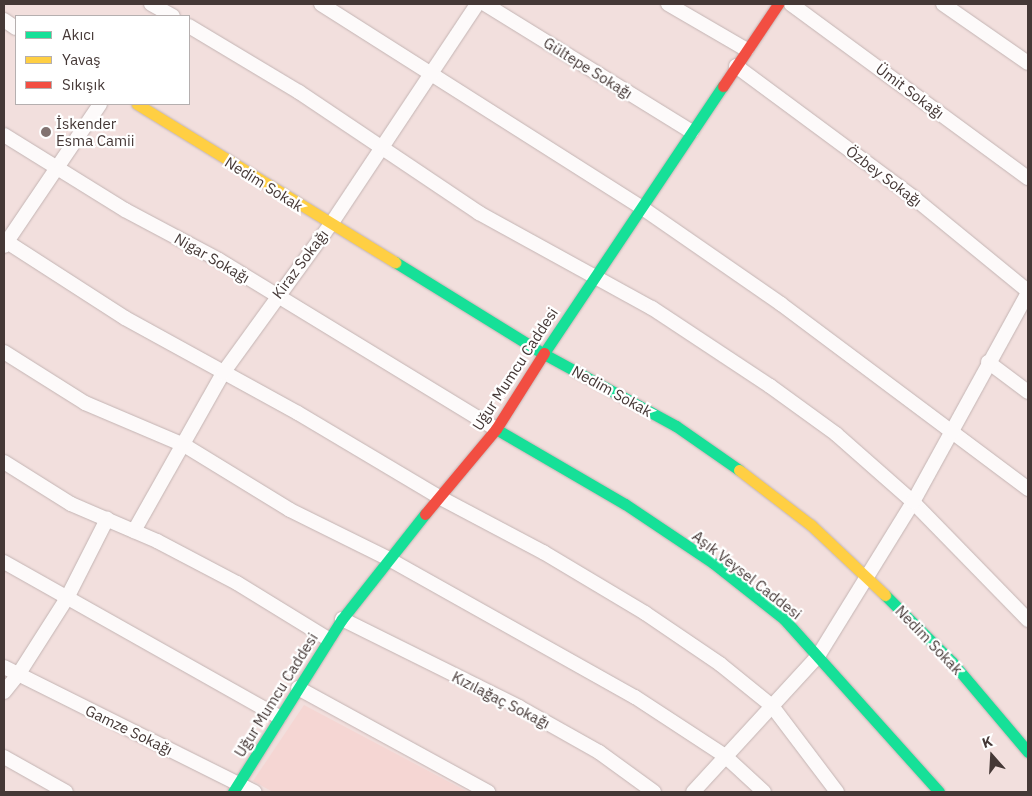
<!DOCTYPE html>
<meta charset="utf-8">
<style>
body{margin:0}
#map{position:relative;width:1032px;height:796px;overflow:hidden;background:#f2dfdd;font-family:"IBM Plex Sans",sans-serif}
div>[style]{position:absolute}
.built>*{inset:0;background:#f5d6d3}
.roads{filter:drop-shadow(0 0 1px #c3b4b3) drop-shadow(0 0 1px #c3b4b3)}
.street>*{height:14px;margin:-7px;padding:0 7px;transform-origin:7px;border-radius:7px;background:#fdfafa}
.fast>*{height:11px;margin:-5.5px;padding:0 5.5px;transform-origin:5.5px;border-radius:5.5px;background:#16e098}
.slow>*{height:11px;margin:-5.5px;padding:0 5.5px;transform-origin:5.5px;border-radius:5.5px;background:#ffcf43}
.jam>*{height:11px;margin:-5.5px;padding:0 5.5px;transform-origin:5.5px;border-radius:5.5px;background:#f24e42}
.dots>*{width:14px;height:14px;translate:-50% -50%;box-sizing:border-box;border:2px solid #fff;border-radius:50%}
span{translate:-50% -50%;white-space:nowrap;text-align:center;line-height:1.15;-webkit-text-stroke:4.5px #fff;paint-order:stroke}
.street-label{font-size:15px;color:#453836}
.poi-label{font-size:15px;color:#453836}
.left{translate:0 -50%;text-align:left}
.frame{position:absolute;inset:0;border:5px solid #453836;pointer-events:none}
.legend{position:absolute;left:15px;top:15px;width:175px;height:90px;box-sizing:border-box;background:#fff;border:1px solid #b5afaf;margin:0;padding:6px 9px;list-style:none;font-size:15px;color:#453836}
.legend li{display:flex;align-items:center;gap:10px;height:25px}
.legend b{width:25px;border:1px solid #b5afaf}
.north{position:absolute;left:967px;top:731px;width:50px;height:50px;-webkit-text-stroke:4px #fff;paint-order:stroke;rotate:341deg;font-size:14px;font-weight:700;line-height:20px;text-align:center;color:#453836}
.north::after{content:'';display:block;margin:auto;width:18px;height:22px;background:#453836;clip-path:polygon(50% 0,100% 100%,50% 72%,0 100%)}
</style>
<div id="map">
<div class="built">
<i style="clip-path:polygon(304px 705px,468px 792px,273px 792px,253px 781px)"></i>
</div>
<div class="roads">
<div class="street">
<i style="left:151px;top:4px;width:25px;rotate:29deg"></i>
<i style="left:321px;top:4px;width:379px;rotate:32.4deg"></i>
<i style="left:641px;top:207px;width:170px;rotate:34.7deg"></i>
<i style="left:781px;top:304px;width:309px;rotate:36.8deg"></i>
<i style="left:485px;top:4px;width:243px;rotate:31.7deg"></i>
<i style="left:668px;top:4px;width:91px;rotate:30.2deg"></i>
<i style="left:791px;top:4px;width:294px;rotate:36.3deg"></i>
<i style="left:943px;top:4px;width:103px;rotate:34.8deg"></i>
<i style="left:4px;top:20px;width:14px;rotate:34deg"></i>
<i style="left:189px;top:26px;width:128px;rotate:31deg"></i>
<i style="left:299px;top:92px;width:217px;rotate:33.9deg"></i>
<i style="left:479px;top:213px;width:197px;rotate:28.8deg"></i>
<i style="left:652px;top:308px;width:141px;rotate:33.5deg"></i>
<i style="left:770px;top:386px;width:82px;rotate:36deg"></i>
<i style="left:836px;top:434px;width:103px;rotate:41.4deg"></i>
<i style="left:913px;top:502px;width:165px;rotate:45.7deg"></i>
<i style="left:736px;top:66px;width:220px;rotate:36.5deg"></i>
<i style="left:913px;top:197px;width:149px;rotate:39.3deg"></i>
<i style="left:4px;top:135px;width:142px;rotate:31.8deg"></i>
<i style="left:125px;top:210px;width:106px;rotate:28deg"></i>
<i style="left:219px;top:260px;width:324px;rotate:31.4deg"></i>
<i style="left:4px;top:240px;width:144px;rotate:32.8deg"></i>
<i style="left:125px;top:318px;width:197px;rotate:28.8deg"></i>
<i style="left:298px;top:413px;width:164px;rotate:30.8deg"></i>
<i style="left:439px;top:497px;width:118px;rotate:27.9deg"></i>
<i style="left:543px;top:552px;width:119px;rotate:30.9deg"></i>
<i style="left:645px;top:613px;width:91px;rotate:34.2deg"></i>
<i style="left:720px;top:664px;width:67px;rotate:38.9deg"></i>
<i style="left:772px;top:706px;width:108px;rotate:52.9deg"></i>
<i style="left:4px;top:246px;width:171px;rotate:-55.9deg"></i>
<i style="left:4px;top:352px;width:96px;rotate:32.2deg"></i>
<i style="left:85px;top:403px;width:108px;rotate:23deg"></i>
<i style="left:184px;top:445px;width:124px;rotate:31.5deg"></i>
<i style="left:290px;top:510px;width:108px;rotate:26.3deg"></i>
<i style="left:387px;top:558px;width:284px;rotate:29.3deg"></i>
<i style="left:635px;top:697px;width:108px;rotate:33.2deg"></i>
<i style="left:725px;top:756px;width:53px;rotate:42.7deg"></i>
<i style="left:988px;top:362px;width:50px;rotate:36.9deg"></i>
<i style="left:4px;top:462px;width:79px;rotate:32.1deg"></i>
<i style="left:71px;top:504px;width:94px;rotate:23.3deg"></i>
<i style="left:157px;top:541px;width:90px;rotate:27.7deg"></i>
<i style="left:237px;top:583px;width:107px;rotate:31.6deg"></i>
<i style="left:134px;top:531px;width:181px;rotate:-60.6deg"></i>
<i style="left:223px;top:373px;width:184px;rotate:-54.1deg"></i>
<i style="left:331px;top:224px;width:264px;rotate:-56.4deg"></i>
<i style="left:4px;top:562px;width:316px;rotate:29.4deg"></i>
<i style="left:342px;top:619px;width:198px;rotate:26.4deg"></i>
<i style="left:519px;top:707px;width:92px;rotate:29.4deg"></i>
<i style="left:599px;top:752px;width:68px;rotate:36deg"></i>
<i style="left:4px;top:667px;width:280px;rotate:26.5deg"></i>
<i style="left:298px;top:688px;width:217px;rotate:28.7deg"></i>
<i style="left:4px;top:692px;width:22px;rotate:-51deg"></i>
<i style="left:18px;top:675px;width:91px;rotate:-57.5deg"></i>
<i style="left:67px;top:598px;width:89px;rotate:-63.1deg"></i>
<i style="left:4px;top:757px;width:71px;rotate:29.4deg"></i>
<i style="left:693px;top:792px;width:185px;rotate:-47.4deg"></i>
<i style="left:818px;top:656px;width:181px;rotate:-58.3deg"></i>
<i style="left:913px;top:502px;width:239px;rotate:-61.2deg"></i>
</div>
<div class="fast">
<i style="left:395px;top:262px;width:175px;rotate:31.7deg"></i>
<i style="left:544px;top:354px;width:150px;rotate:28.6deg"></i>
<i style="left:676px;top:426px;width:77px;rotate:34.9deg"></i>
<i style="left:544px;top:353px;width:321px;rotate:-56.2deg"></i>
<i style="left:496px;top:429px;width:149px;rotate:30.2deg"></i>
<i style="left:625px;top:504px;width:106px;rotate:33.8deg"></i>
<i style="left:713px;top:563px;width:90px;rotate:38.3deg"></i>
<i style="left:784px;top:619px;width:232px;rotate:48.1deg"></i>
<i style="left:885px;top:595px;width:95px;rotate:45deg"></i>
<i style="left:952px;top:662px;width:118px;rotate:49.8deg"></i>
<i style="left:233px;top:792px;width:204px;rotate:-57.8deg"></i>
<i style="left:342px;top:619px;width:134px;rotate:-51.7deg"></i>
</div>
<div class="slow">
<i style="left:137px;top:104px;width:303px;rotate:31.5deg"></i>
<i style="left:739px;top:470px;width:91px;rotate:37.4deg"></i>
<i style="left:811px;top:525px;width:102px;rotate:43.4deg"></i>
</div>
<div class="jam">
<i style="left:723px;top:86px;width:99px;rotate:-56.1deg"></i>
<i style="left:425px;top:514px;width:111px;rotate:-50.1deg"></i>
<i style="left:496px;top:429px;width:90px;rotate:-57.7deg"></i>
</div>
</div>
<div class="dots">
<i style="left:46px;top:132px;background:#827270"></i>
</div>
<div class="street-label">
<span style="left:588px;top:68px;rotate:32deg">Gültepe Sokağı</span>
<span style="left:910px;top:91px;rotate:37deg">Ümit Sokağı</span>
<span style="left:884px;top:176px;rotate:37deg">Özbey Sokağı</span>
<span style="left:264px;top:184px;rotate:32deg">Nedim Sokak</span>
<span style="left:212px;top:258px;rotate:30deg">Nigar Sokağı</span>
<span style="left:300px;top:264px;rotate:-53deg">Kiraz Sokağı</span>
<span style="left:515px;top:369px;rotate:-57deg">Uğur Mumcu Caddesi</span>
<span style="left:612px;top:391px;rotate:29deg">Nedim Sokak</span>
<span style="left:747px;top:575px;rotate:38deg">Aşık Veysel Caddesi</span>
<span style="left:929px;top:640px;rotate:46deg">Nedim Sokak</span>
<span style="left:276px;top:695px;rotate:-58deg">Uğur Mumcu Caddesi</span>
<span style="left:501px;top:700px;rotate:27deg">Kızılağaç Sokağı</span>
<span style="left:129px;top:730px;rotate:26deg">Gamze Sokağı</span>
</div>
<div class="poi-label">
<span class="left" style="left:56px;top:132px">İskender<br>Esma Camii</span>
</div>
<div class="frame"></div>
<ul class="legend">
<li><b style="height:6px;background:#16e098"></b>Akıcı</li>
<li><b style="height:6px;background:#ffcf43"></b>Yavaş</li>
<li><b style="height:6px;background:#f24e42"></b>Sıkışık</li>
</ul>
<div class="north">K</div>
</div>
